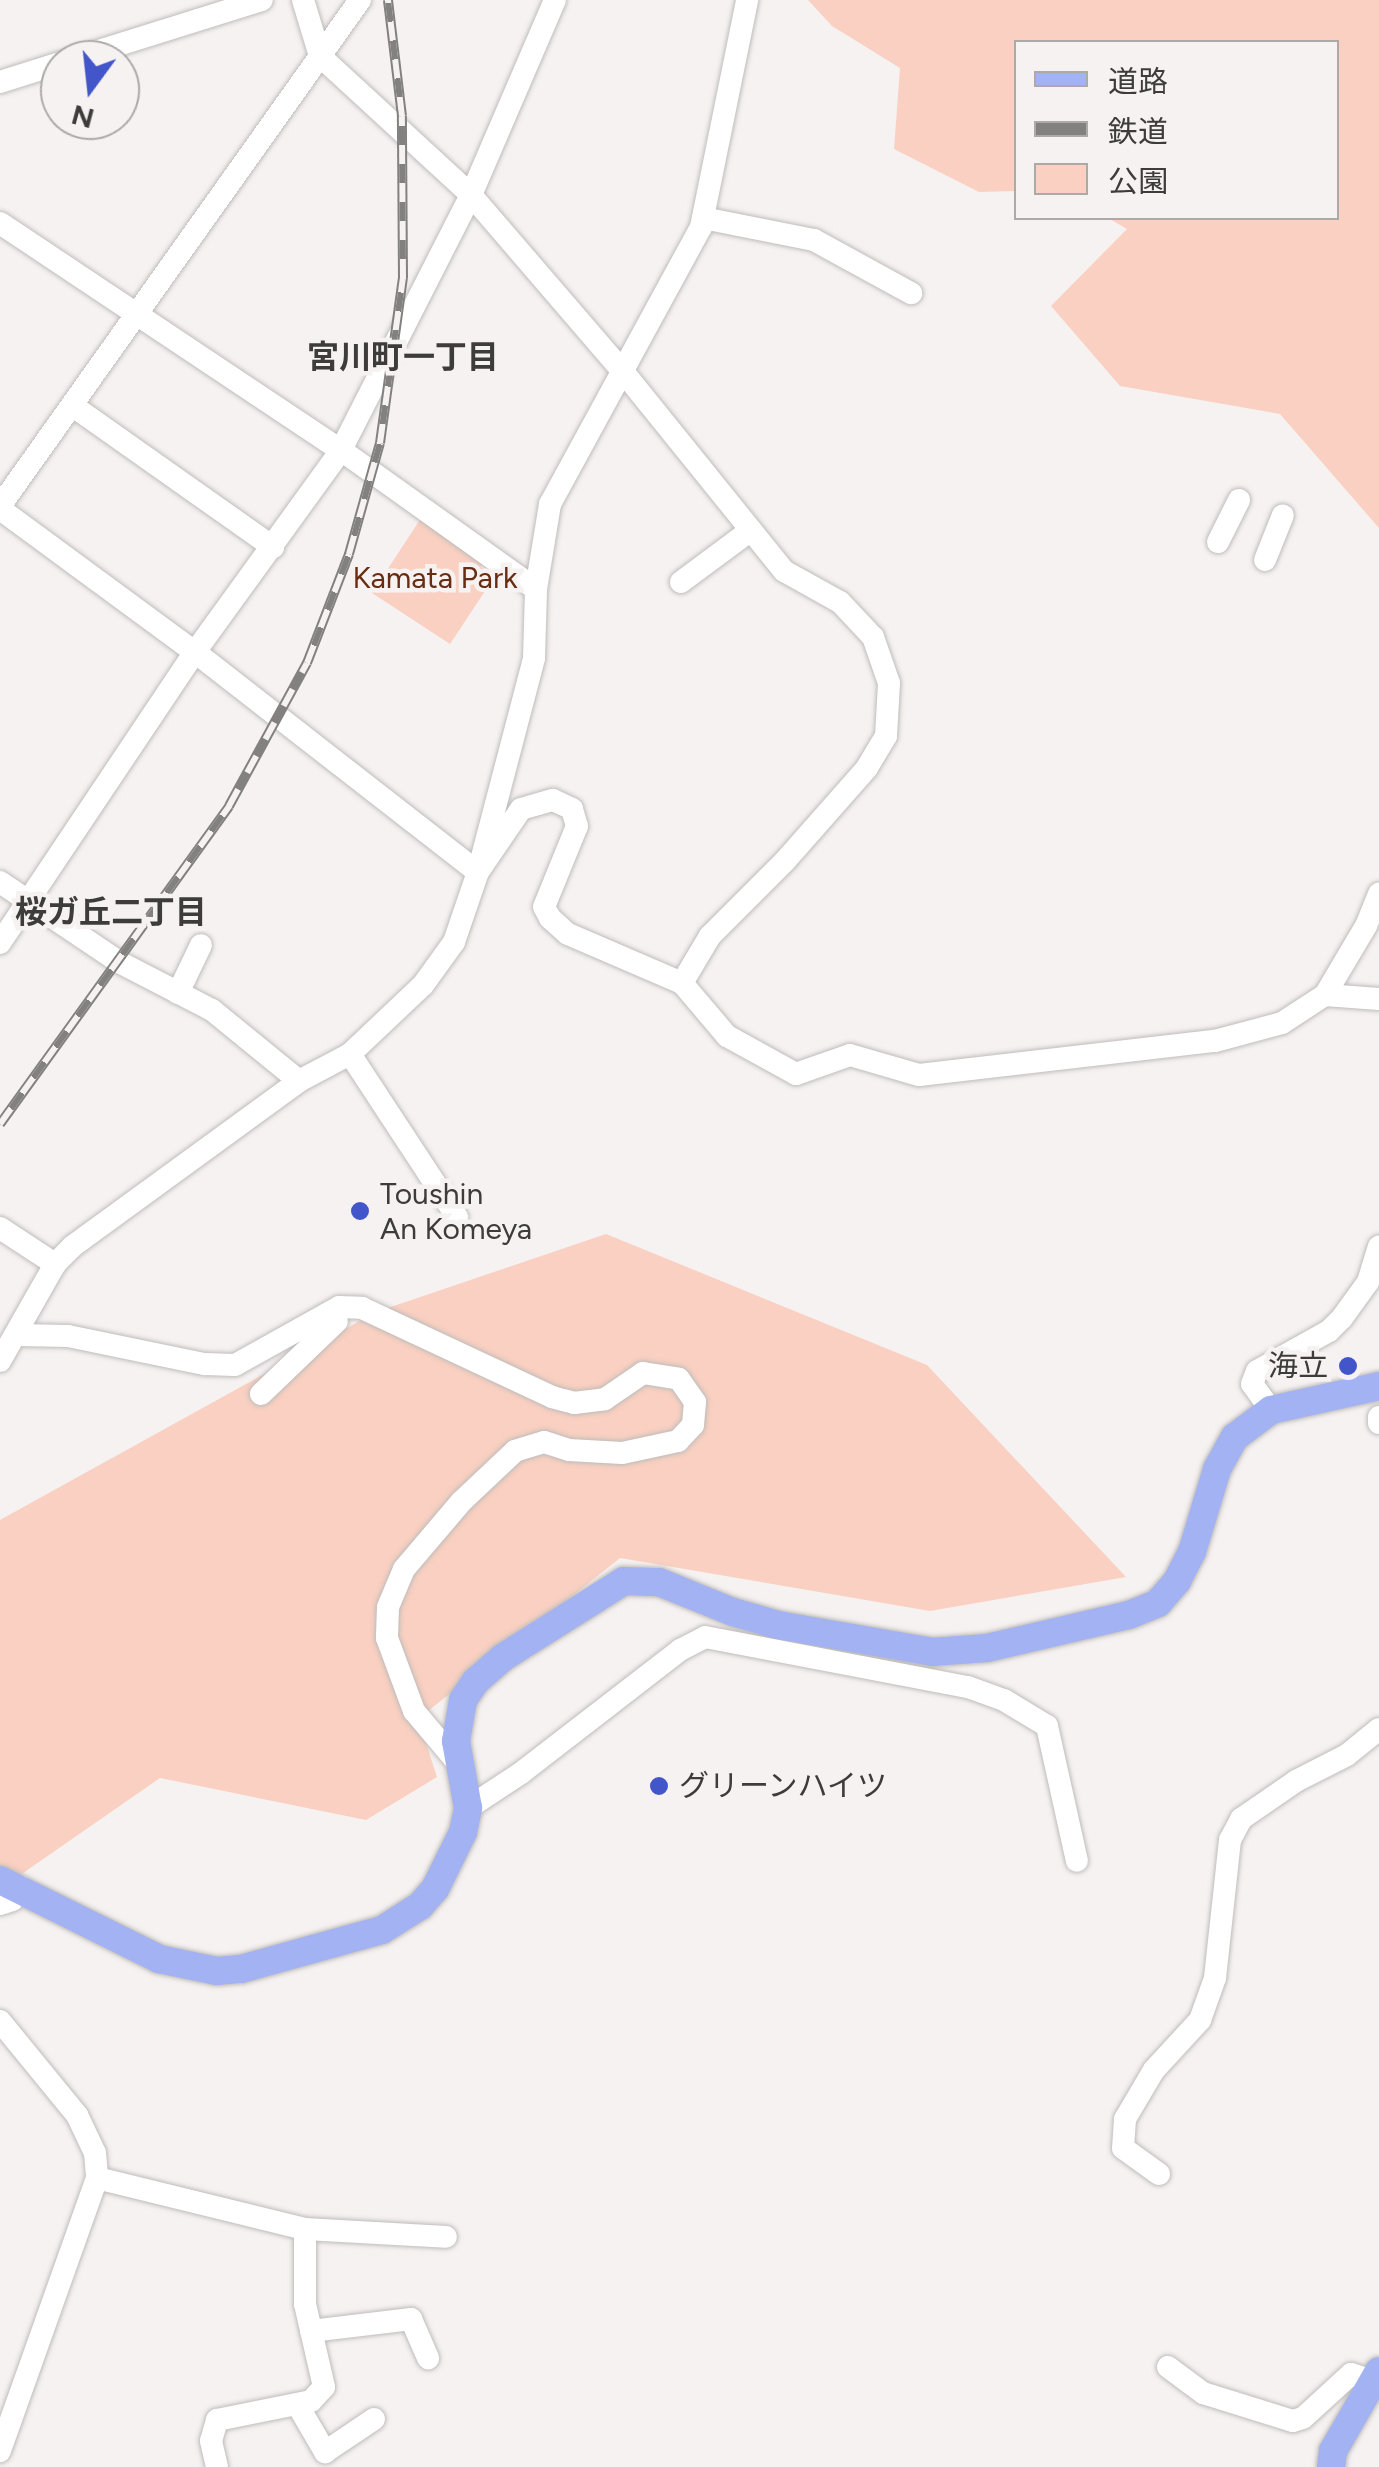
<!DOCTYPE html>
<meta charset="utf-8">
<style>
body{margin:0}
#map{position:relative;width:1379px;height:2467px;overflow:hidden;background:#f6f2f1;font-family:Figtree,"Noto Sans JP",sans-serif}
div>[style]{position:absolute}
.green>*{inset:0;background:#f9d0c1}
.roads{filter:drop-shadow(0 0 2px #bfbcba) drop-shadow(0 0 2px #bfbcba)}
.minor>*{height:22px;margin:-11px;padding:0 11px;transform-origin:11px;border-radius:11px;background:#fff}
.major>*{height:28px;margin:-14px;padding:0 14px;transform-origin:14px;border-radius:14px;background:#a3b2f2}
.rail>*{height:10px;margin-top:-5px;transform-origin:0;background:repeating-linear-gradient(90deg,#f6f2f1 0 19px,#838180 0 38px);box-sizing:border-box;border-block:2px solid #838180}
.dots>*{width:28px;height:28px;translate:-50% -50%;box-sizing:border-box;border:5px solid #f6f2f1;border-radius:50%}
span{translate:-50% -50%;white-space:nowrap;text-align:center;line-height:1.15;-webkit-text-stroke:9px #f6f2f1;paint-order:stroke}
.park-label{font-size:30px;color:#682c13}
.poi-label{font-size:30px;color:#3d3c3b}
.left{translate:0 -50%;text-align:left}
.right{translate:-100% -50%;text-align:right}
.neighbourhood-label{font-size:32px;color:#3d3c3b;font-weight:700}
.legend{position:absolute;left:1014px;top:40px;width:325px;height:180px;box-sizing:border-box;background:#f6f2f1;border:2px solid #aca9a8;margin:0;padding:12px 18px;list-style:none;font-size:30px;color:#3d3c3b}
.legend li{display:flex;align-items:center;gap:20px;height:50px}
.legend b{width:50px;border:2px solid #aca9a8}
.north{position:absolute;left:40px;top:40px;width:100px;height:100px;box-sizing:border-box;background:#f6f2f1;border:2px solid #aca9a8;border-radius:50%;rotate:195deg;font-size:28px;font-weight:700;line-height:40px;text-align:center;color:#3d3c3b}
.north::after{content:'';display:block;margin:auto;width:35px;height:45px;background:#4255c9;clip-path:polygon(50% 0,100% 100%,50% 72%,0 100%)}
</style>
<div id="map">
<div class="green">
<i style="clip-path:polygon(808px 0,1379px 0,1379px 528px,1280px 414px,1120px 386px,1051px 306px,1127px 229px,1108px 218px,1336px 218px,1336px 42px,1016px 42px,1016px 191px,979px 192px,894px 149px,900px 68px,832px 26px)"></i>
<i style="clip-path:polygon(427px 509px,490px 550px,480px 567px,495px 576px,450px 644px,372px 593px)"></i>
<i style="clip-path:polygon(606px 1234px,927px 1365px,1126px 1577px,930px 1611px,620px 1558px,418px 1719px,437px 1777px,366px 1820px,160px 1778px,0 1889px,0 1520px,376px 1312px)"></i>
</div>
<div class="roads">
<div class="minor">
<i style="left:303px;top:0;width:59px;rotate:73.1deg"></i>
<i style="left:320px;top:56px;width:205px;rotate:42.6deg"></i>
<i style="left:471px;top:195px;width:236px;rotate:49.3deg"></i>
<i style="left:625px;top:374px;width:253px;rotate:51.1deg"></i>
<i style="left:784px;top:571px;width:64px;rotate:29deg"></i>
<i style="left:840px;top:602px;width:48px;rotate:46.7deg"></i>
<i style="left:873px;top:637px;width:49px;rotate:70.8deg"></i>
<i style="left:889px;top:683px;width:53px;rotate:93.2deg"></i>
<i style="left:886px;top:736px;width:37px;rotate:121deg"></i>
<i style="left:867px;top:768px;width:125px;rotate:131.4deg"></i>
<i style="left:784px;top:862px;width:105px;rotate:135deg"></i>
<i style="left:710px;top:936px;width:55px;rotate:120.8deg"></i>
<i style="left:682px;top:983px;width:70px;rotate:49.7deg"></i>
<i style="left:727px;top:1036px;width:79px;rotate:28.8deg"></i>
<i style="left:796px;top:1074px;width:57px;rotate:-19.4deg"></i>
<i style="left:850px;top:1055px;width:72px;rotate:16.2deg"></i>
<i style="left:919px;top:1075px;width:298px;rotate:-6.6deg"></i>
<i style="left:1215px;top:1041px;width:69px;rotate:-15deg"></i>
<i style="left:1282px;top:1023px;width:51px;rotate:-33.1deg"></i>
<i style="left:1325px;top:995px;width:80px;rotate:-59.3deg"></i>
<i style="left:1366px;top:926px;width:35px;rotate:-68deg"></i>
<i style="left:70px;top:60px;width:201px;rotate:-17.4deg"></i>
<i style="left:0;top:82px;width:63px;rotate:-17.6deg"></i>
<i style="left:703px;top:218px;width:113px;rotate:11.2deg"></i>
<i style="left:814px;top:240px;width:111px;rotate:28.7deg"></i>
<i style="left:0;top:223px;width:410px;rotate:33.7deg"></i>
<i style="left:341px;top:450px;width:239px;rotate:35.5deg"></i>
<i style="left:73px;top:406px;width:245px;rotate:35.2deg"></i>
<i style="left:0;top:506px;width:621px;rotate:-54.57deg"></i>
<i style="left:0;top:509px;width:242px;rotate:36.3deg"></i>
<i style="left:195px;top:652px;width:358px;rotate:37.9deg"></i>
<i style="left:478px;top:872px;width:76px;rotate:-55.7deg"></i>
<i style="left:521px;top:809px;width:33px;rotate:-16deg"></i>
<i style="left:553px;top:800px;width:21px;rotate:25deg"></i>
<i style="left:572px;top:809px;width:18px;rotate:74deg"></i>
<i style="left:577px;top:826px;width:87px;rotate:112.2deg"></i>
<i style="left:544px;top:907px;width:13px;rotate:61deg"></i>
<i style="left:550px;top:918px;width:24px;rotate:42deg"></i>
<i style="left:568px;top:934px;width:124px;rotate:23.3deg"></i>
<i style="left:1218px;top:542px;width:47px;rotate:-63.4deg"></i>
<i style="left:1265px;top:560px;width:48px;rotate:-68.2deg"></i>
<i style="left:681px;top:582px;width:87px;rotate:-36.6deg"></i>
<i style="left:0;top:882px;width:143px;rotate:33.9deg"></i>
<i style="left:119px;top:962px;width:105px;rotate:27.3deg"></i>
<i style="left:212px;top:1010px;width:112px;rotate:39.2deg"></i>
<i style="left:0;top:943px;width:350px;rotate:-56.2deg"></i>
<i style="left:195px;top:652px;width:249px;rotate:-54.1deg"></i>
<i style="left:341px;top:450px;width:286px;rotate:-63deg"></i>
<i style="left:471px;top:195px;width:212px;rotate:-66.7deg"></i>
<i style="left:178px;top:993px;width:53px;rotate:-64.4deg"></i>
<i style="left:1325px;top:995px;width:54px;rotate:4.2deg"></i>
<i style="left:350px;top:1054px;width:195px;rotate:56.7deg"></i>
<i style="left:0;top:1228px;width:66px;rotate:33.2deg"></i>
<i style="left:17px;top:1335px;width:51px;rotate:1.1deg"></i>
<i style="left:68px;top:1336px;width:140px;rotate:11.6deg"></i>
<i style="left:205px;top:1364px;width:30px;rotate:2deg"></i>
<i style="left:235px;top:1365px;width:119px;rotate:-29.1deg"></i>
<i style="left:339px;top:1307px;width:23px;rotate:2deg"></i>
<i style="left:362px;top:1308px;width:210px;rotate:25.1deg"></i>
<i style="left:552px;top:1397px;width:23px;rotate:15deg"></i>
<i style="left:574px;top:1403px;width:31px;rotate:-7deg"></i>
<i style="left:605px;top:1399px;width:46px;rotate:-34.4deg"></i>
<i style="left:643px;top:1373px;width:36px;rotate:9deg"></i>
<i style="left:679px;top:1379px;width:28px;rotate:55deg"></i>
<i style="left:695px;top:1402px;width:23px;rotate:95deg"></i>
<i style="left:693px;top:1425px;width:22px;rotate:133deg"></i>
<i style="left:678px;top:1441px;width:57px;rotate:167.9deg"></i>
<i style="left:622px;top:1453px;width:53px;rotate:-176.8deg"></i>
<i style="left:569px;top:1450px;width:26px;rotate:-162deg"></i>
<i style="left:544px;top:1442px;width:30px;rotate:163deg"></i>
<i style="left:515px;top:1451px;width:74px;rotate:136.6deg"></i>
<i style="left:461px;top:1502px;width:88px;rotate:130.4deg"></i>
<i style="left:404px;top:1569px;width:41px;rotate:112.8deg"></i>
<i style="left:388px;top:1607px;width:31px;rotate:92deg"></i>
<i style="left:387px;top:1638px;width:78px;rotate:69.7deg"></i>
<i style="left:414px;top:1711px;width:67px;rotate:49.9deg"></i>
<i style="left:0;top:1361px;width:112px;rotate:-60.4deg"></i>
<i style="left:55px;top:1264px;width:25px;rotate:-45deg"></i>
<i style="left:73px;top:1246px;width:280px;rotate:-36.1deg"></i>
<i style="left:299px;top:1081px;width:58px;rotate:-27.9deg"></i>
<i style="left:350px;top:1054px;width:100px;rotate:-43.4deg"></i>
<i style="left:423px;top:985px;width:53px;rotate:-54.2deg"></i>
<i style="left:454px;top:942px;width:74px;rotate:-71.1deg"></i>
<i style="left:478px;top:872px;width:221px;rotate:-75.3deg"></i>
<i style="left:534px;top:658px;width:69px;rotate:-88.3deg"></i>
<i style="left:536px;top:589px;width:86px;rotate:-80.6deg"></i>
<i style="left:550px;top:504px;width:315px;rotate:-61.4deg"></i>
<i style="left:701px;top:227px;width:232px;rotate:-78.5deg"></i>
<i style="left:261px;top:1394px;width:105px;rotate:-43.8deg"></i>
<i style="left:1271px;top:1410px;width:32px;rotate:-126deg"></i>
<i style="left:1252px;top:1384px;width:14px;rotate:-69deg"></i>
<i style="left:1257px;top:1371px;width:82px;rotate:-29.1deg"></i>
<i style="left:1329px;top:1331px;width:18px;rotate:-45deg"></i>
<i style="left:1342px;top:1318px;width:44px;rotate:-54.2deg"></i>
<i style="left:1368px;top:1282px;width:37px;rotate:-73deg"></i>
<i style="left:1379px;top:1417px;width:6px;rotate:90deg"></i>
<i style="left:468px;top:1808px;width:64px;rotate:-33.4deg"></i>
<i style="left:521px;top:1773px;width:201px;rotate:-37.7deg"></i>
<i style="left:680px;top:1650px;width:28px;rotate:-27deg"></i>
<i style="left:705px;top:1637px;width:268px;rotate:10.8deg"></i>
<i style="left:968px;top:1687px;width:38px;rotate:20deg"></i>
<i style="left:1004px;top:1700px;width:50px;rotate:31.2deg"></i>
<i style="left:1047px;top:1726px;width:138px;rotate:77.5deg"></i>
<i style="left:0;top:1904px;width:13px;rotate:-18deg"></i>
<i style="left:12px;top:1900px;width:16px;rotate:-55deg"></i>
<i style="left:0;top:2021px;width:122px;rotate:50.7deg"></i>
<i style="left:77px;top:2115px;width:42px;rotate:64.7deg"></i>
<i style="left:95px;top:2153px;width:25px;rotate:85deg"></i>
<i style="left:97px;top:2178px;width:290px;rotate:109.6deg"></i>
<i style="left:1159px;top:2174px;width:44px;rotate:-144.2deg"></i>
<i style="left:1123px;top:2148px;width:29px;rotate:-86deg"></i>
<i style="left:1125px;top:2119px;width:57px;rotate:-59.4deg"></i>
<i style="left:1154px;top:2070px;width:68px;rotate:-47.4deg"></i>
<i style="left:1200px;top:2020px;width:45px;rotate:-70.3deg"></i>
<i style="left:1215px;top:1978px;width:139px;rotate:-83.8deg"></i>
<i style="left:1230px;top:1840px;width:24px;rotate:-62deg"></i>
<i style="left:1241px;top:1819px;width:67px;rotate:-34.6deg"></i>
<i style="left:1296px;top:1781px;width:57px;rotate:-27deg"></i>
<i style="left:1347px;top:1755px;width:41px;rotate:-39.1deg"></i>
<i style="left:97px;top:2178px;width:214px;rotate:13.8deg"></i>
<i style="left:305px;top:2229px;width:141px;rotate:3.2deg"></i>
<i style="left:311px;top:2331px;width:101px;rotate:-6.8deg"></i>
<i style="left:411px;top:2319px;width:43px;rotate:66.4deg"></i>
<i style="left:1168px;top:2367px;width:44px;rotate:36.6deg"></i>
<i style="left:1203px;top:2393px;width:94px;rotate:17.3deg"></i>
<i style="left:1293px;top:2421px;width:10px;rotate:-17deg"></i>
<i style="left:1303px;top:2418px;width:65px;rotate:-42.5deg"></i>
<i style="left:1351px;top:2374px;width:22px;rotate:18deg"></i>
<i style="left:297px;top:2404px;width:56px;rotate:59.7deg"></i>
<i style="left:325px;top:2452px;width:59px;rotate:-34deg"></i>
<i style="left:217px;top:2467px;width:27px;rotate:-103deg"></i>
<i style="left:211px;top:2441px;width:22px;rotate:-74deg"></i>
<i style="left:217px;top:2420px;width:96px;rotate:-11.4deg"></i>
<i style="left:311px;top:2401px;width:19px;rotate:-47deg"></i>
<i style="left:324px;top:2387px;width:85px;rotate:-102.9deg"></i>
<i style="left:305px;top:2304px;width:75px;rotate:-90deg"></i>
</div>
<div class="major">
<i style="left:0;top:1880px;width:178px;rotate:26.4deg"></i>
<i style="left:159px;top:1959px;width:59px;rotate:11.7deg"></i>
<i style="left:217px;top:1971px;width:24px;rotate:-5deg"></i>
<i style="left:241px;top:1969px;width:146px;rotate:-15.5deg"></i>
<i style="left:382px;top:1930px;width:45px;rotate:-32.3deg"></i>
<i style="left:420px;top:1906px;width:23px;rotate:-49deg"></i>
<i style="left:435px;top:1889px;width:64px;rotate:-63.8deg"></i>
<i style="left:463px;top:1832px;width:25px;rotate:-78deg"></i>
<i style="left:468px;top:1808px;width:68px;rotate:-100.2deg"></i>
<i style="left:456px;top:1741px;width:42px;rotate:-80.3deg"></i>
<i style="left:463px;top:1700px;width:23px;rotate:-56deg"></i>
<i style="left:476px;top:1681px;width:35px;rotate:-41deg"></i>
<i style="left:502px;top:1658px;width:144px;rotate:-32.3deg"></i>
<i style="left:624px;top:1581px;width:35px;rotate:2deg"></i>
<i style="left:659px;top:1582px;width:80px;rotate:22.1deg"></i>
<i style="left:733px;top:1612px;width:47px;rotate:16.1deg"></i>
<i style="left:778px;top:1625px;width:156px;rotate:9.9deg"></i>
<i style="left:932px;top:1652px;width:55px;rotate:-4.2deg"></i>
<i style="left:987px;top:1648px;width:146px;rotate:-13.1deg"></i>
<i style="left:1129px;top:1615px;width:31px;rotate:-22deg"></i>
<i style="left:1158px;top:1603px;width:29px;rotate:-49deg"></i>
<i style="left:1177px;top:1581px;width:33px;rotate:-63deg"></i>
<i style="left:1192px;top:1552px;width:87px;rotate:-73.2deg"></i>
<i style="left:1217px;top:1469px;width:37px;rotate:-61deg"></i>
<i style="left:1235px;top:1437px;width:45px;rotate:-36.9deg"></i>
<i style="left:1271px;top:1410px;width:111px;rotate:-12.5deg"></i>
<i style="left:1331px;top:2467px;width:16px;rotate:-83deg"></i>
<i style="left:1333px;top:2451px;width:92px;rotate:-60.1deg"></i>
</div>
</div>
<div class="rail">
<i style="left:0;top:1124px;width:392px;rotate:-54.2deg"></i>
<i style="left:229px;top:806px;width:163px;rotate:-61.4deg"></i>
<i style="left:307px;top:663px;width:117px;rotate:-68.9deg"></i>
<i style="left:349px;top:554px;width:115px;rotate:-74.4deg"></i>
<i style="left:380px;top:443px;width:167px;rotate:-82.1deg"></i>
<i style="left:403px;top:278px;width:162px;rotate:-90.4deg"></i>
<i style="left:402px;top:116px;width:117px;rotate:-96.9deg"></i>
</div>
<div class="dots">
<i style="left:360px;top:1211px;background:#4255c9"></i>
<i style="left:1348px;top:1366px;background:#4255c9"></i>
<i style="left:659px;top:1786px;background:#4255c9"></i>
</div>
<div class="park-label">
<span style="left:435px;top:578px">Kamata Park</span>
</div>
<div class="poi-label">
<span class="left" style="left:380px;top:1211px">Toushin<br>An Komeya</span>
<span class="right" style="left:1328px;top:1366px">海立</span>
<span class="left" style="left:679px;top:1786px">グリーンハイツ</span>
</div>
<div class="neighbourhood-label">
<span style="left:403px;top:357px">宮川町一丁目</span>
<span style="left:111px;top:912px">桜ガ丘二丁目</span>
</div>
<ul class="legend">
<li><b style="height:12px;background:#a3b2f2"></b>道路</li>
<li><b style="height:12px;background:#838180"></b>鉄道</li>
<li><b style="height:28px;background:#f9d0c1"></b>公園</li>
</ul>
<div class="north">N</div>
</div>
